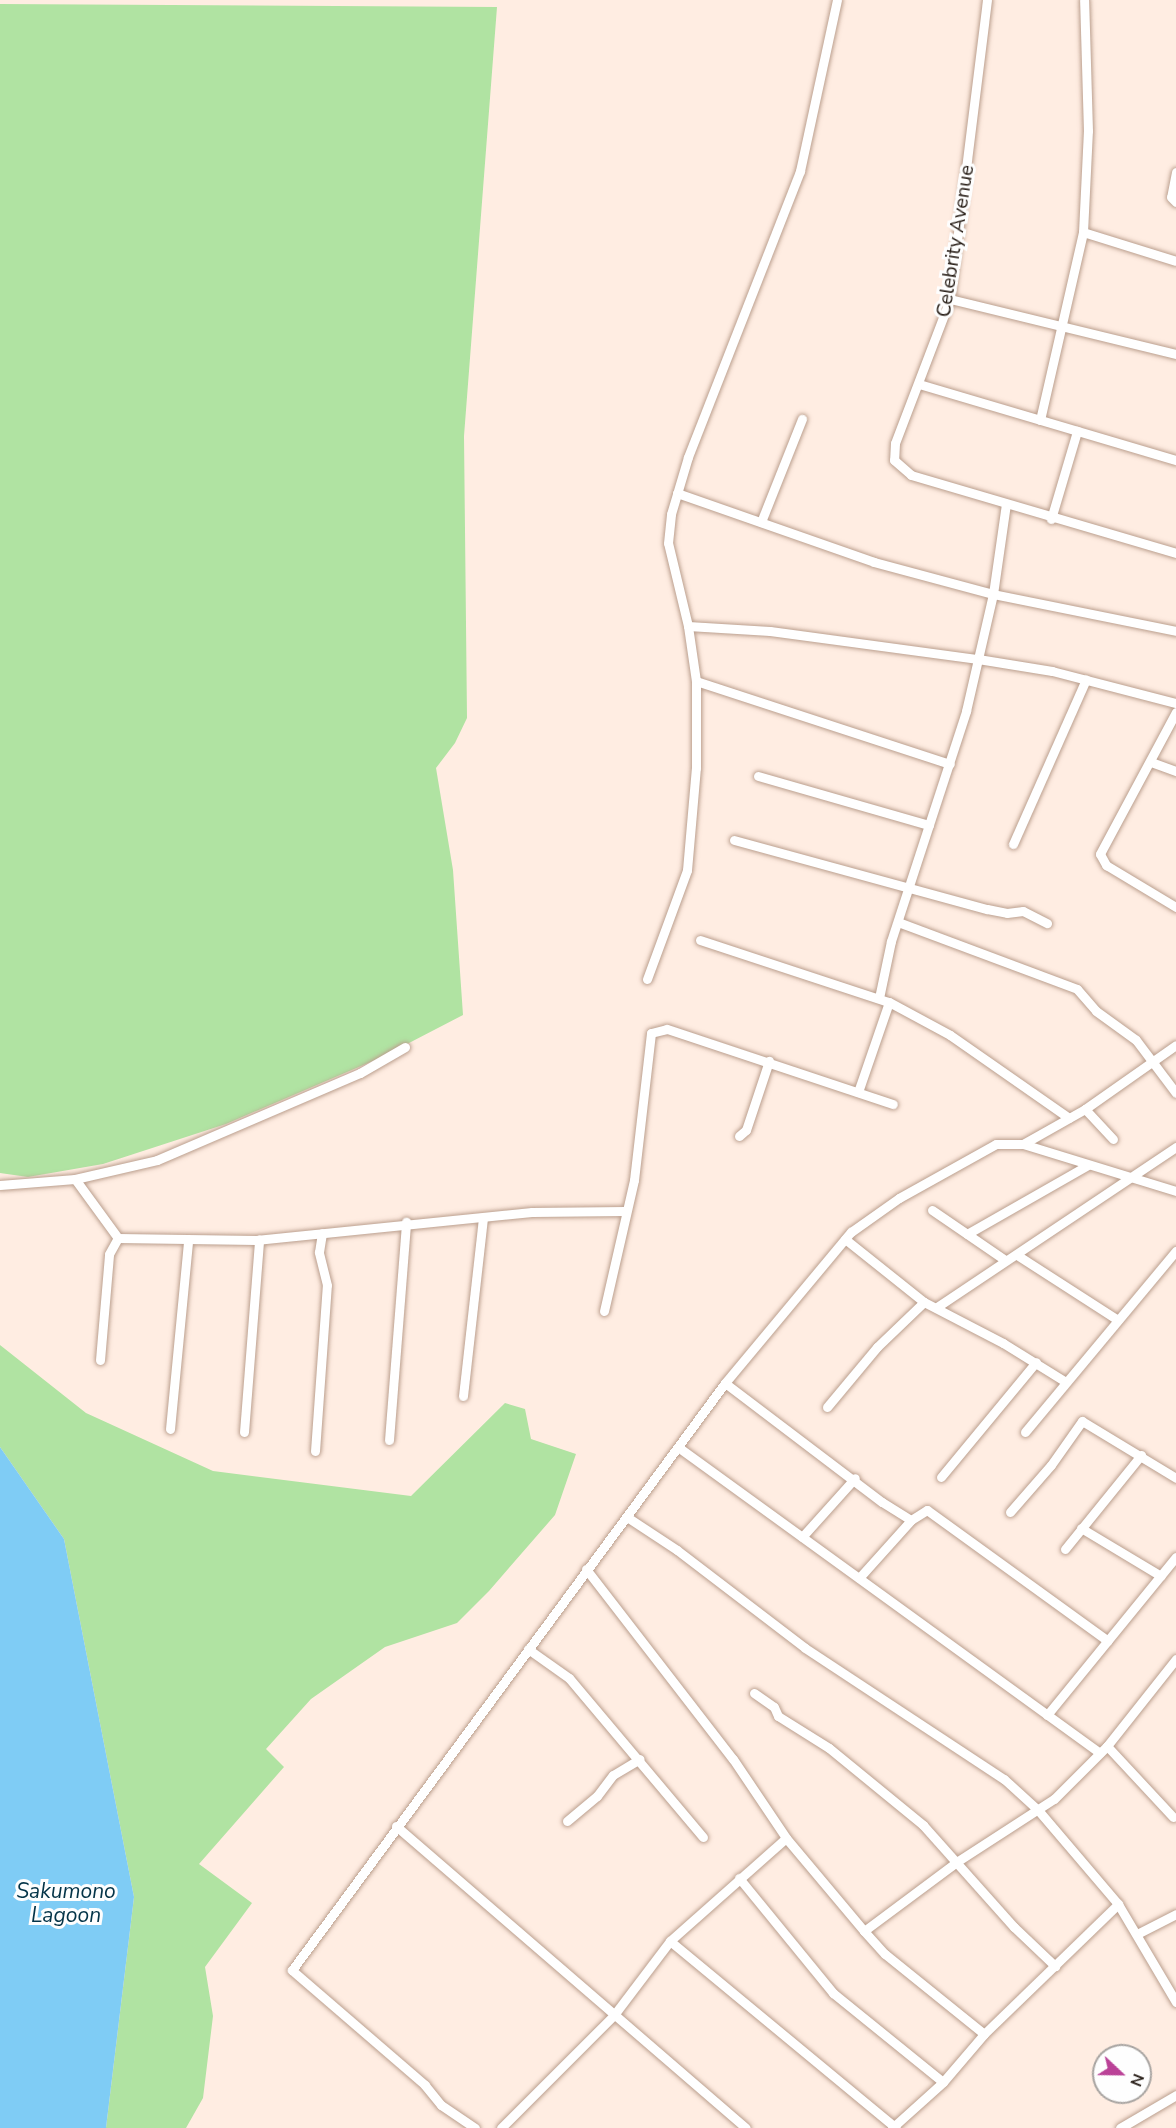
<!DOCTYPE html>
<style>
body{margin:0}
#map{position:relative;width:1176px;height:2128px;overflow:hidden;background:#ffede2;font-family:"Nunito Sans",sans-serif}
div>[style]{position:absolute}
.green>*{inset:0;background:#b0e3a2}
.water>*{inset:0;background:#7fccf5}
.roads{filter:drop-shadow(0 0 2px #bb9f8e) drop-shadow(0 0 2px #bb9f8e)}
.minor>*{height:9px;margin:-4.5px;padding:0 4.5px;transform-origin:4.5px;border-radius:4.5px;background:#fff}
span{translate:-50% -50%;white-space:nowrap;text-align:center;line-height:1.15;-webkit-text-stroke:6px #fefefe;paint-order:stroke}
.street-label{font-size:20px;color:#261c15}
.water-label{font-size:21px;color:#043448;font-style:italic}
.north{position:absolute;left:1092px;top:2044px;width:60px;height:60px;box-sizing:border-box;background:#fefefe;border:2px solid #a8a4a1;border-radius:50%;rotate:112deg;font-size:16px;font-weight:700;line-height:24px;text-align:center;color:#261c15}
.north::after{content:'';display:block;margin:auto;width:21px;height:27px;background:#ba4297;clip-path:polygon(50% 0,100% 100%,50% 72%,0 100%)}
</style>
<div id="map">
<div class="green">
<i style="clip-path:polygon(0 4px,497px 7px,464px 436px,467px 718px,455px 743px,436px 768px,453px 870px,463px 1015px,382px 1057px,226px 1124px,103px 1164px,28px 1177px,0 1173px)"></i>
<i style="clip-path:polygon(0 1345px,86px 1413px,213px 1471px,411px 1496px,505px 1403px,525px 1409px,531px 1439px,576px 1454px,555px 1515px,489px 1591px,457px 1623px,385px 1647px,311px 1699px,266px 1749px,284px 1767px,199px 1864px,252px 1903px,205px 1967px,213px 2016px,203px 2098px,186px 2128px,106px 2128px,134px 1897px,64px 1539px,0 1447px)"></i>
</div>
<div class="water">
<i style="clip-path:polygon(0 1447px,64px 1539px,134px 1897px,106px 2128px,0 2128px)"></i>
</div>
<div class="roads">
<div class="minor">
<i style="left:987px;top:0;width:301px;rotate:97.1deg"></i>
<i style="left:950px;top:299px;width:154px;rotate:110.9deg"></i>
<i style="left:895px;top:443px;width:17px;rotate:93deg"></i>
<i style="left:894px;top:460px;width:23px;rotate:41deg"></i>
<i style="left:911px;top:475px;width:276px;rotate:16.4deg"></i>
<i style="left:1176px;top:172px;width:25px;rotate:101deg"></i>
<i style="left:1171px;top:197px;width:7px;rotate:45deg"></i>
<i style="left:1083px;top:232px;width:97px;rotate:17.3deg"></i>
<i style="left:950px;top:299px;width:233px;rotate:13.7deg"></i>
<i style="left:919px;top:384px;width:268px;rotate:16.5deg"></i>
<i style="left:1040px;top:420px;width:193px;rotate:-77.1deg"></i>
<i style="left:1083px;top:232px;width:101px;rotate:-87.2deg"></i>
<i style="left:1088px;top:131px;width:131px;rotate:-91.7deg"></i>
<i style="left:677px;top:493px;width:209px;rotate:19.3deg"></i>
<i style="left:874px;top:562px;width:123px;rotate:15.1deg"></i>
<i style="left:993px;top:594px;width:187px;rotate:11.4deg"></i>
<i style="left:1051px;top:519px;width:92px;rotate:-73.5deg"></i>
<i style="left:761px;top:522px;width:111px;rotate:-68.3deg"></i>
<i style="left:688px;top:626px;width:82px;rotate:3.5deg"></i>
<i style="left:770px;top:631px;width:210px;rotate:7.7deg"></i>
<i style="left:978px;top:659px;width:75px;rotate:9.2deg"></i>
<i style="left:1052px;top:671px;width:128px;rotate:14.5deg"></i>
<i style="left:696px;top:681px;width:267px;rotate:18.1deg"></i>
<i style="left:1176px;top:712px;width:161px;rotate:118.2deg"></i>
<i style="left:1100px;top:854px;width:13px;rotate:61deg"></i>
<i style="left:1106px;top:865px;width:82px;rotate:31deg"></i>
<i style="left:1151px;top:762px;width:27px;rotate:20deg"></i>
<i style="left:758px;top:776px;width:178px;rotate:16deg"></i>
<i style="left:734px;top:840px;width:262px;rotate:15.3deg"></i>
<i style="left:987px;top:909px;width:20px;rotate:11deg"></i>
<i style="left:1007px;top:913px;width:16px;rotate:-7deg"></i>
<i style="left:1023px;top:911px;width:27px;rotate:27deg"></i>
<i style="left:1013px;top:844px;width:180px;rotate:-66.1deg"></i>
<i style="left:898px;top:922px;width:191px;rotate:20.5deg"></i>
<i style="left:1077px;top:989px;width:29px;rotate:49deg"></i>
<i style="left:1096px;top:1011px;width:49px;rotate:35.9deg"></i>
<i style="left:1136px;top:1040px;width:66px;rotate:53deg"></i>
<i style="left:700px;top:940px;width:199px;rotate:18.2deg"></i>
<i style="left:889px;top:1002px;width:69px;rotate:28.4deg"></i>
<i style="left:950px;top:1035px;width:145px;rotate:34.9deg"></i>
<i style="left:647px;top:979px;width:116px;rotate:-69.8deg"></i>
<i style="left:687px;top:870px;width:102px;rotate:-85deg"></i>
<i style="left:696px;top:768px;width:87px;rotate:-90deg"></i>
<i style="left:696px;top:681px;width:56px;rotate:-98.3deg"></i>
<i style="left:688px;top:626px;width:85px;rotate:-103.5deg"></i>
<i style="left:668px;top:543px;width:29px;rotate:-84deg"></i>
<i style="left:671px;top:514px;width:59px;rotate:-73.4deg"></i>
<i style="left:688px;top:457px;width:307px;rotate:-68.6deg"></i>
<i style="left:800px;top:171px;width:175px;rotate:-77.8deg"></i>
<i style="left:879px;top:998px;width:58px;rotate:-78.1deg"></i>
<i style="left:891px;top:941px;width:242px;rotate:-71.9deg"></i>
<i style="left:966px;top:711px;width:120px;rotate:-77deg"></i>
<i style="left:993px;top:594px;width:91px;rotate:-81.8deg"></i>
<i style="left:858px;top:1092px;width:95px;rotate:-71deg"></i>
<i style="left:1085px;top:1109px;width:41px;rotate:47deg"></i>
<i style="left:739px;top:1136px;width:9px;rotate:-41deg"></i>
<i style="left:746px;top:1130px;width:73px;rotate:-71.6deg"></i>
<i style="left:1023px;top:1144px;width:71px;rotate:-29.4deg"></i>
<i style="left:1085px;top:1109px;width:111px;rotate:-35.1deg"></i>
<i style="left:75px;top:1179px;width:73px;rotate:53.9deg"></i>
<i style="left:118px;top:1238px;width:138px;rotate:0.8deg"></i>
<i style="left:256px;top:1240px;width:277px;rotate:-5.8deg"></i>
<i style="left:532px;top:1212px;width:93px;rotate:-0.6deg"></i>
<i style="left:0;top:1185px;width:75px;rotate:-4.6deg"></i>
<i style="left:75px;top:1179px;width:84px;rotate:-13deg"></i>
<i style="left:157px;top:1160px;width:221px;rotate:-23.2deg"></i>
<i style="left:360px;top:1073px;width:52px;rotate:-30deg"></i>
<i style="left:932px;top:1210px;width:88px;rotate:34.4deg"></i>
<i style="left:967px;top:1234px;width:139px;rotate:-29.7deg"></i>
<i style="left:845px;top:1239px;width:101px;rotate:38.6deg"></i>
<i style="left:924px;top:1302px;width:89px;rotate:27.4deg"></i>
<i style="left:1003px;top:1343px;width:74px;rotate:31.8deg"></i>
<i style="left:1017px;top:1255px;width:120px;rotate:32.8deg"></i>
<i style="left:937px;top:1307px;width:288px;rotate:-33.8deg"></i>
<i style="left:604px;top:1311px;width:134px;rotate:-77.1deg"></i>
<i style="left:634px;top:1180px;width:148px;rotate:-83.4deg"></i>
<i style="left:651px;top:1033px;width:16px;rotate:-14deg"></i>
<i style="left:667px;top:1029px;width:238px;rotate:18.4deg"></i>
<i style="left:100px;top:1360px;width:106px;rotate:-85.1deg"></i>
<i style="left:109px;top:1254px;width:18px;rotate:-61deg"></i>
<i style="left:725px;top:1383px;width:197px;rotate:37.2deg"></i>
<i style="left:882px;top:1502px;width:34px;rotate:32deg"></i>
<i style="left:911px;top:1520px;width:19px;rotate:-32deg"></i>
<i style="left:927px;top:1510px;width:223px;rotate:35.9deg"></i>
<i style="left:463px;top:1396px;width:179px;rotate:-83.6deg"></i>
<i style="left:827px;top:1407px;width:78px;rotate:-50.2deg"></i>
<i style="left:877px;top:1347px;width:65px;rotate:-43.8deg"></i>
<i style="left:170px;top:1429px;width:189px;rotate:-84.5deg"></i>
<i style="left:244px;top:1432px;width:193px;rotate:-85.5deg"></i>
<i style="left:1025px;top:1432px;width:236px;rotate:-50.2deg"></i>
<i style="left:389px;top:1440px;width:219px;rotate:-85.5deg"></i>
<i style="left:678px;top:1447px;width:521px;rotate:35.95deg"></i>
<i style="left:315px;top:1451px;width:166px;rotate:-85.9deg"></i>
<i style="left:327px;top:1285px;width:34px;rotate:-104deg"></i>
<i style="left:319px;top:1252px;width:19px;rotate:-81deg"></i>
<i style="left:941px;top:1477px;width:149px;rotate:-50.4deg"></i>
<i style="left:1010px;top:1512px;width:62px;rotate:-48.9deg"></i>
<i style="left:1051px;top:1465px;width:54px;rotate:-54.8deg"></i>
<i style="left:1082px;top:1421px;width:110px;rotate:31.2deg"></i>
<i style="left:627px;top:1517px;width:60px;rotate:33.4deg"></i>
<i style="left:677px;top:1550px;width:161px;rotate:37.4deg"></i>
<i style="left:805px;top:1648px;width:238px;rotate:33.4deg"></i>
<i style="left:1004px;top:1779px;width:46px;rotate:42.4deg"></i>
<i style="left:1038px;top:1810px;width:123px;rotate:49.6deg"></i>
<i style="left:1118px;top:1904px;width:114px;rotate:59.4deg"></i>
<i style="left:1081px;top:1528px;width:93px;rotate:31deg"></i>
<i style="left:802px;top:1537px;width:79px;rotate:-48.1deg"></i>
<i style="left:1065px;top:1549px;width:121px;rotate:-51deg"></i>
<i style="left:586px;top:1569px;width:240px;rotate:52.3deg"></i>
<i style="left:733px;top:1759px;width:95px;rotate:56.1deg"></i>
<i style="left:786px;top:1838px;width:121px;rotate:50deg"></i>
<i style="left:864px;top:1931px;width:31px;rotate:48deg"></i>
<i style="left:885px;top:1954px;width:127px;rotate:38.9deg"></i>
<i style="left:859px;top:1578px;width:78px;rotate:-48.1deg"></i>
<i style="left:528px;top:1649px;width:50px;rotate:35.3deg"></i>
<i style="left:569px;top:1678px;width:208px;rotate:49.9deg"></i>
<i style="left:754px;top:1693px;width:24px;rotate:35deg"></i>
<i style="left:774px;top:1707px;width:10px;rotate:66deg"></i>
<i style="left:778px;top:1716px;width:60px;rotate:32.1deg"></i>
<i style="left:829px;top:1748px;width:122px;rotate:39.3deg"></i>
<i style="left:923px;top:1825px;width:137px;rotate:48.3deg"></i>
<i style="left:1014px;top:1927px;width:57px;rotate:43.6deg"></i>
<i style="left:1047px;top:1715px;width:204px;rotate:-50.8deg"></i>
<i style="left:1107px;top:1746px;width:97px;rotate:47.1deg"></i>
<i style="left:567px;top:1821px;width:39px;rotate:-40deg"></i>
<i style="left:597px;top:1796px;width:26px;rotate:-53deg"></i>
<i style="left:613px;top:1775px;width:31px;rotate:-31deg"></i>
<i style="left:396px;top:1826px;width:462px;rotate:40.8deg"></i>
<i style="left:739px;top:1878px;width:149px;rotate:50.7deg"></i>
<i style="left:833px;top:1993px;width:141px;rotate:39deg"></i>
<i style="left:864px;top:1931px;width:117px;rotate:-36.7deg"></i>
<i style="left:958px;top:1861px;width:114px;rotate:-32.9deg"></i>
<i style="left:1054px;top:1799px;width:75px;rotate:-45deg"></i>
<i style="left:1107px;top:1746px;width:111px;rotate:-51.6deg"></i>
<i style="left:1137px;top:1934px;width:44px;rotate:-27.1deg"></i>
<i style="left:670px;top:1941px;width:293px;rotate:39.6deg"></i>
<i style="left:475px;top:2128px;width:41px;rotate:-145.9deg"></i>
<i style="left:441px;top:2105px;width:26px;rotate:-129deg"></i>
<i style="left:425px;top:2085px;width:176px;rotate:-139.2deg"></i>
<i style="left:292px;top:1970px;width:729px;rotate:-53.59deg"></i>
<i style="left:725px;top:1383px;width:197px;rotate:-50.2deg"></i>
<i style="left:851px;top:1232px;width:59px;rotate:-35.3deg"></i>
<i style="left:899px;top:1198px;width:111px;rotate:-29.1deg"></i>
<i style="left:996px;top:1144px;width:27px"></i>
<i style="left:1023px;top:1144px;width:160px;rotate:17.1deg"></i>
<i style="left:501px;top:2128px;width:160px;rotate:-45deg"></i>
<i style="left:614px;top:2015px;width:93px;rotate:-52.9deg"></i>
<i style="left:670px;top:1941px;width:155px;rotate:-41.6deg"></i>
<i style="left:892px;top:2128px;width:69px;rotate:-42deg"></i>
<i style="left:943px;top:2082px;width:63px;rotate:-49.5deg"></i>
<i style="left:984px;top:2034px;width:187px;rotate:-44.1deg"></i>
<i style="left:1120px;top:2128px;width:65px;rotate:-30.5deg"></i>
</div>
</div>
<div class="street-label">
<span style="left:955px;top:241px;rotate:-81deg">Celebrity Avenue</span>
</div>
<div class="water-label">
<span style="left:66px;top:1903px">Sakumono<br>Lagoon</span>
</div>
<div class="north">N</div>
</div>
